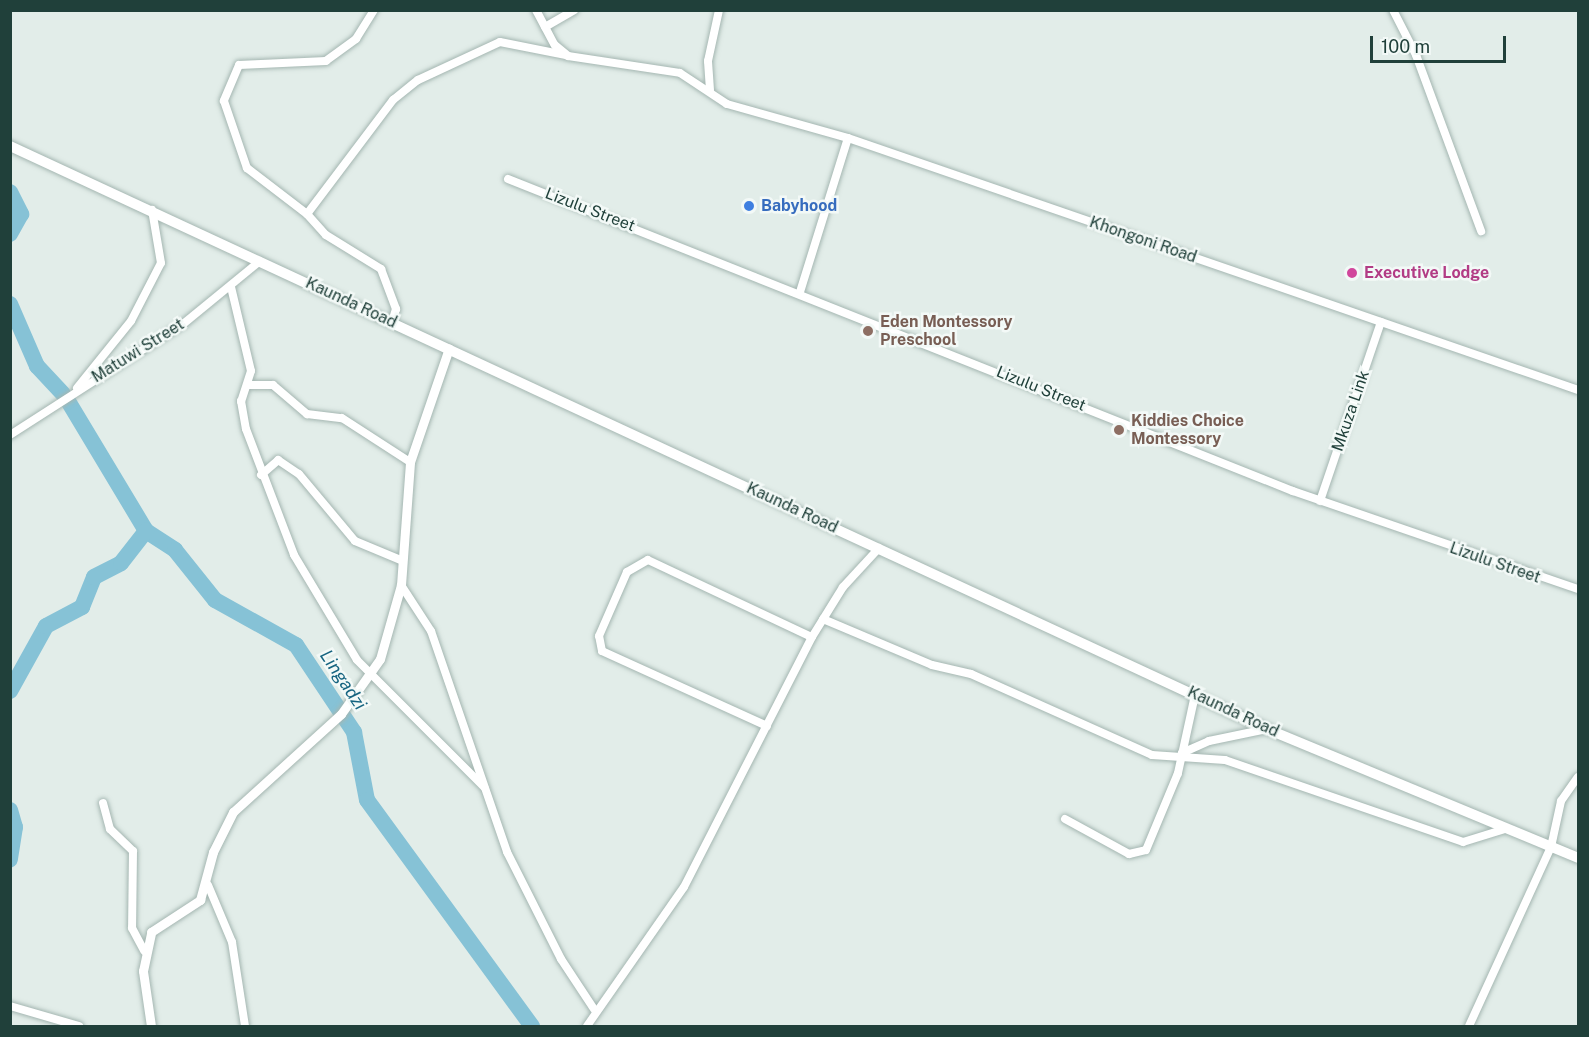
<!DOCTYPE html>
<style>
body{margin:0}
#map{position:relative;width:1589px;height:1037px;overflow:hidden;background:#e2ede9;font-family:"Public Sans",sans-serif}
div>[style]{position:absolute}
.river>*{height:16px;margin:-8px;padding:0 8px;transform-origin:8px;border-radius:8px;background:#86c2d6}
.roads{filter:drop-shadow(0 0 2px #a4b6b1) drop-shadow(0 0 2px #a4b6b1)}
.minor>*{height:8px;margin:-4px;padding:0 4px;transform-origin:4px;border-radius:4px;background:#fff}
.tertiary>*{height:9px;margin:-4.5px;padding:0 4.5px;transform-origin:4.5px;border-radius:4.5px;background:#fff}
.secondary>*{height:10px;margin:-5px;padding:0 5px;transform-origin:5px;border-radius:5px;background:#fff}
.dots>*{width:16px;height:16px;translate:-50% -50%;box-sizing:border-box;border:3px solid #f3f9f7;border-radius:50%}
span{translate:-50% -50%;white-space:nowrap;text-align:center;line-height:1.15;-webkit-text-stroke:5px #f3f9f7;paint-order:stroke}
.shop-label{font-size:16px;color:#366cbe;font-weight:700}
.left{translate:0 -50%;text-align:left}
.street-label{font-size:16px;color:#20403a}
.hotel-label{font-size:16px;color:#b23c85;font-weight:700}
.education-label{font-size:16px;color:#785e54;font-weight:700}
.water-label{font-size:18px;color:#166480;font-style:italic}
.frame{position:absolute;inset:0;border:12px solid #20403a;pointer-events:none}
.scale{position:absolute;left:1370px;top:36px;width:136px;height:27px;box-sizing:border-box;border:3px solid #20403a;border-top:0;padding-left:8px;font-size:18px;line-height:21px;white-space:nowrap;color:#20403a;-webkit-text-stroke:4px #f3f9f7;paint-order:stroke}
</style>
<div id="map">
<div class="river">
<i style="left:10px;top:192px;width:25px;rotate:63deg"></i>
<i style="left:21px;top:214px;width:23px;rotate:119deg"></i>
<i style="left:10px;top:304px;width:68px;rotate:66.5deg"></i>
<i style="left:37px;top:366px;width:38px;rotate:47deg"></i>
<i style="left:68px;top:401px;width:152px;rotate:59deg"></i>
<i style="left:146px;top:531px;width:35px;rotate:33deg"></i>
<i style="left:175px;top:550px;width:64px;rotate:51.3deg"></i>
<i style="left:215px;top:600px;width:93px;rotate:29.1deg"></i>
<i style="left:296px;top:645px;width:105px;rotate:56.3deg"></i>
<i style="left:354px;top:732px;width:69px;rotate:79.2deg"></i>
<i style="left:367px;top:800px;width:280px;rotate:53.9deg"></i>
<i style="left:10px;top:691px;width:74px;rotate:-61deg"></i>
<i style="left:46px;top:626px;width:41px;rotate:-27.8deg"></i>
<i style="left:82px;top:607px;width:32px;rotate:-68deg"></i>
<i style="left:94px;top:577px;width:30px;rotate:-27deg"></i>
<i style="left:121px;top:563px;width:41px;rotate:-52deg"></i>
<i style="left:10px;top:810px;width:18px;rotate:74deg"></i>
<i style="left:15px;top:827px;width:33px;rotate:99deg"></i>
</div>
<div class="roads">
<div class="minor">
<i style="left:374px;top:10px;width:34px;rotate:122deg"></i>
<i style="left:356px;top:39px;width:37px;rotate:144deg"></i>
<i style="left:326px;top:61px;width:87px;rotate:177.4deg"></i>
<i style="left:239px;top:65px;width:39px;rotate:113deg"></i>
<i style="left:224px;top:101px;width:71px;rotate:71.1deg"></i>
<i style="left:247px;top:168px;width:76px;rotate:37.5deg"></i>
<i style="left:307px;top:214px;width:28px;rotate:48deg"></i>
<i style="left:326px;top:235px;width:65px;rotate:31.7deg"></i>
<i style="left:381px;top:269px;width:43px;rotate:69.4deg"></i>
<i style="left:396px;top:309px;width:14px;rotate:107deg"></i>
<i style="left:536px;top:10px;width:40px;rotate:62deg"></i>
<i style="left:555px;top:45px;width:17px;rotate:40deg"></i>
<i style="left:568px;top:56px;width:113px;rotate:8.6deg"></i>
<i style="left:680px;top:73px;width:56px;rotate:33.4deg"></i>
<i style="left:727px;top:104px;width:126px;rotate:15.7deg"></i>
<i style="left:848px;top:138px;width:772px;rotate:19.04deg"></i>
<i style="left:1393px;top:10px;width:51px;rotate:62.9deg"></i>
<i style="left:1416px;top:55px;width:188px;rotate:69.7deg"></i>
<i style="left:545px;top:27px;width:34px;rotate:-30deg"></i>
<i style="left:710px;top:90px;width:29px;rotate:-94deg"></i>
<i style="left:708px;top:61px;width:52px;rotate:-77.8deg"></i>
<i style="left:508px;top:179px;width:845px;rotate:21.68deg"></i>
<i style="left:1293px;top:491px;width:301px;rotate:19deg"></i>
<i style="left:307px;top:214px;width:143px;rotate:-53deg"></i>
<i style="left:393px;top:100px;width:32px;rotate:-39deg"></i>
<i style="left:418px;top:80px;width:90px;rotate:-24.9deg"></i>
<i style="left:500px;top:42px;width:66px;rotate:11.3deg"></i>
<i style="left:231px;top:287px;width:86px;rotate:76.6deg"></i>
<i style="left:251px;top:371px;width:32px;rotate:108deg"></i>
<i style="left:241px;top:401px;width:28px;rotate:80deg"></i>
<i style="left:246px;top:429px;width:135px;rotate:69.1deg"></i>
<i style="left:294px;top:555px;width:122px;rotate:59deg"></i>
<i style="left:357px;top:660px;width:180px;rotate:45deg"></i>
<i style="left:800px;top:292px;width:161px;rotate:-72.7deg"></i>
<i style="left:249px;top:385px;width:24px"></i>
<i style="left:273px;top:385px;width:45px;rotate:40.5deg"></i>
<i style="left:307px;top:414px;width:35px;rotate:7deg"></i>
<i style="left:342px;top:418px;width:81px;rotate:32.9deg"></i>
<i style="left:77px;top:388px;width:86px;rotate:-51.1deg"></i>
<i style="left:131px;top:321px;width:65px;rotate:-62.7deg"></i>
<i style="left:161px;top:263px;width:54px;rotate:-99.6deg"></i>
<i style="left:10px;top:435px;width:206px;rotate:-32.7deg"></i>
<i style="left:183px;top:324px;width:99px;rotate:-39.3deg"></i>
<i style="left:261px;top:475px;width:23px;rotate:-41deg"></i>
<i style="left:278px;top:460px;width:25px;rotate:34deg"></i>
<i style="left:299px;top:474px;width:87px;rotate:50.1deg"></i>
<i style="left:355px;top:541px;width:52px;rotate:22.6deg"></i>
<i style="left:1320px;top:501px;width:189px;rotate:-71.2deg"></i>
<i style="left:401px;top:585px;width:55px;rotate:56.9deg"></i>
<i style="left:431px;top:631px;width:234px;rotate:71deg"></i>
<i style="left:507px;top:852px;width:120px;rotate:63.2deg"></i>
<i style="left:561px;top:959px;width:60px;rotate:56.6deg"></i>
<i style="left:823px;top:619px;width:118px;rotate:22.9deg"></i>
<i style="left:932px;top:665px;width:40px;rotate:13deg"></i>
<i style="left:971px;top:674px;width:198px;rotate:24.1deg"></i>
<i style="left:1152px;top:755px;width:73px;rotate:3.9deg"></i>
<i style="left:1225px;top:760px;width:252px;rotate:19deg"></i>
<i style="left:1463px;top:842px;width:44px;rotate:-17.2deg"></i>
<i style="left:767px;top:726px;width:181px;rotate:-155.6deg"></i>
<i style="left:602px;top:651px;width:15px;rotate:-101deg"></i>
<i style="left:599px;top:636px;width:70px;rotate:-66.4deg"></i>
<i style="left:627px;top:572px;width:24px;rotate:-30deg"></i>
<i style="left:648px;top:560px;width:181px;rotate:25.2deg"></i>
<i style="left:1182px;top:753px;width:30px;rotate:-24deg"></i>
<i style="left:1209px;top:741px;width:59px;rotate:-11.7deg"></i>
<i style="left:103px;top:803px;width:27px;rotate:75deg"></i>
<i style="left:110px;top:829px;width:32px;rotate:44deg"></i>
<i style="left:133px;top:851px;width:77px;rotate:90.7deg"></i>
<i style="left:132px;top:928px;width:26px;rotate:62deg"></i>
<i style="left:1065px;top:819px;width:73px;rotate:28.7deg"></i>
<i style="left:1129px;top:854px;width:17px;rotate:-13deg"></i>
<i style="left:1146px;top:850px;width:83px;rotate:-67.4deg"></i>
<i style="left:1178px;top:773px;width:80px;rotate:-77.7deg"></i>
<i style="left:208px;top:885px;width:62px;rotate:67.2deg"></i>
<i style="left:232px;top:942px;width:85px;rotate:81.2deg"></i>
<i style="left:10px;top:1006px;width:72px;rotate:16.2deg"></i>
<i style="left:587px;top:1026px;width:169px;rotate:-55.1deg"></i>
<i style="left:684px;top:887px;width:281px;rotate:-62.9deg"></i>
<i style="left:812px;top:637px;width:59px;rotate:-58.2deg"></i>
<i style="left:843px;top:587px;width:53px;rotate:-47.3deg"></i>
<i style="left:1469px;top:1026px;width:197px;rotate:-65.4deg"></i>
<i style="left:1551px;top:847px;width:47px;rotate:-77.7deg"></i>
<i style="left:1561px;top:801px;width:29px;rotate:-55deg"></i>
</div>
<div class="tertiary">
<i style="left:151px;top:1026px;width:56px;rotate:-98.3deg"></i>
<i style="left:143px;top:971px;width:40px;rotate:-78deg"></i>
<i style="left:151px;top:932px;width:59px;rotate:-33.1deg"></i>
<i style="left:200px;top:900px;width:50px;rotate:-74.8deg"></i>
<i style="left:213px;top:852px;width:45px;rotate:-63.4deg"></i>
<i style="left:233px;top:812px;width:146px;rotate:-42.2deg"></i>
<i style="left:341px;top:714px;width:67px;rotate:-54.7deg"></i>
<i style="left:380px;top:659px;width:77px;rotate:-74.2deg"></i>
<i style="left:401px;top:585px;width:123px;rotate:-85.8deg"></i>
<i style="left:410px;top:462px;width:120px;rotate:-71.1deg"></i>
</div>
<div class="secondary">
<i style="left:10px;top:146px;width:1386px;rotate:24.88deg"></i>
<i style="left:1267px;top:729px;width:337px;rotate:22.5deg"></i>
</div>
</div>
<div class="dots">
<i style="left:749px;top:206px;background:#3f7fe0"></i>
<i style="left:1352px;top:273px;background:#d1479c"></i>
<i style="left:868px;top:331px;background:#8d6e63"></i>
<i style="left:1119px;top:430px;background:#8d6e63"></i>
</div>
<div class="shop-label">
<span class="left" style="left:761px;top:206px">Babyhood</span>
</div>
<div class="street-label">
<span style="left:590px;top:210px;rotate:21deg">Lizulu Street</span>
<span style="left:1143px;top:240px;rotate:19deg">Khongoni Road</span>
<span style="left:351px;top:303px;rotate:25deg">Kaunda Road</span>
<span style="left:138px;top:351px;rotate:-32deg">Matuwi Street</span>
<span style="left:1041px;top:389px;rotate:22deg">Lizulu Street</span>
<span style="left:1351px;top:411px;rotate:-71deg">Mkuza Link</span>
<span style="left:792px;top:508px;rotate:25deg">Kaunda Road</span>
<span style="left:1495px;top:563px;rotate:19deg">Lizulu Street</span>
<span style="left:1233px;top:712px;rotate:25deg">Kaunda Road</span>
</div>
<div class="hotel-label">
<span class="left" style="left:1364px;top:273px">Executive Lodge</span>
</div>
<div class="education-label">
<span class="left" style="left:880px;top:331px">Eden Montessory<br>Preschool</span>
<span class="left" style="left:1131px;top:430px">Kiddies Choice<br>Montessory</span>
</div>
<div class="water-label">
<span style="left:343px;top:680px;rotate:56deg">Lingadzi</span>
</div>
<div class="frame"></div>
<div class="scale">100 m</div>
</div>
